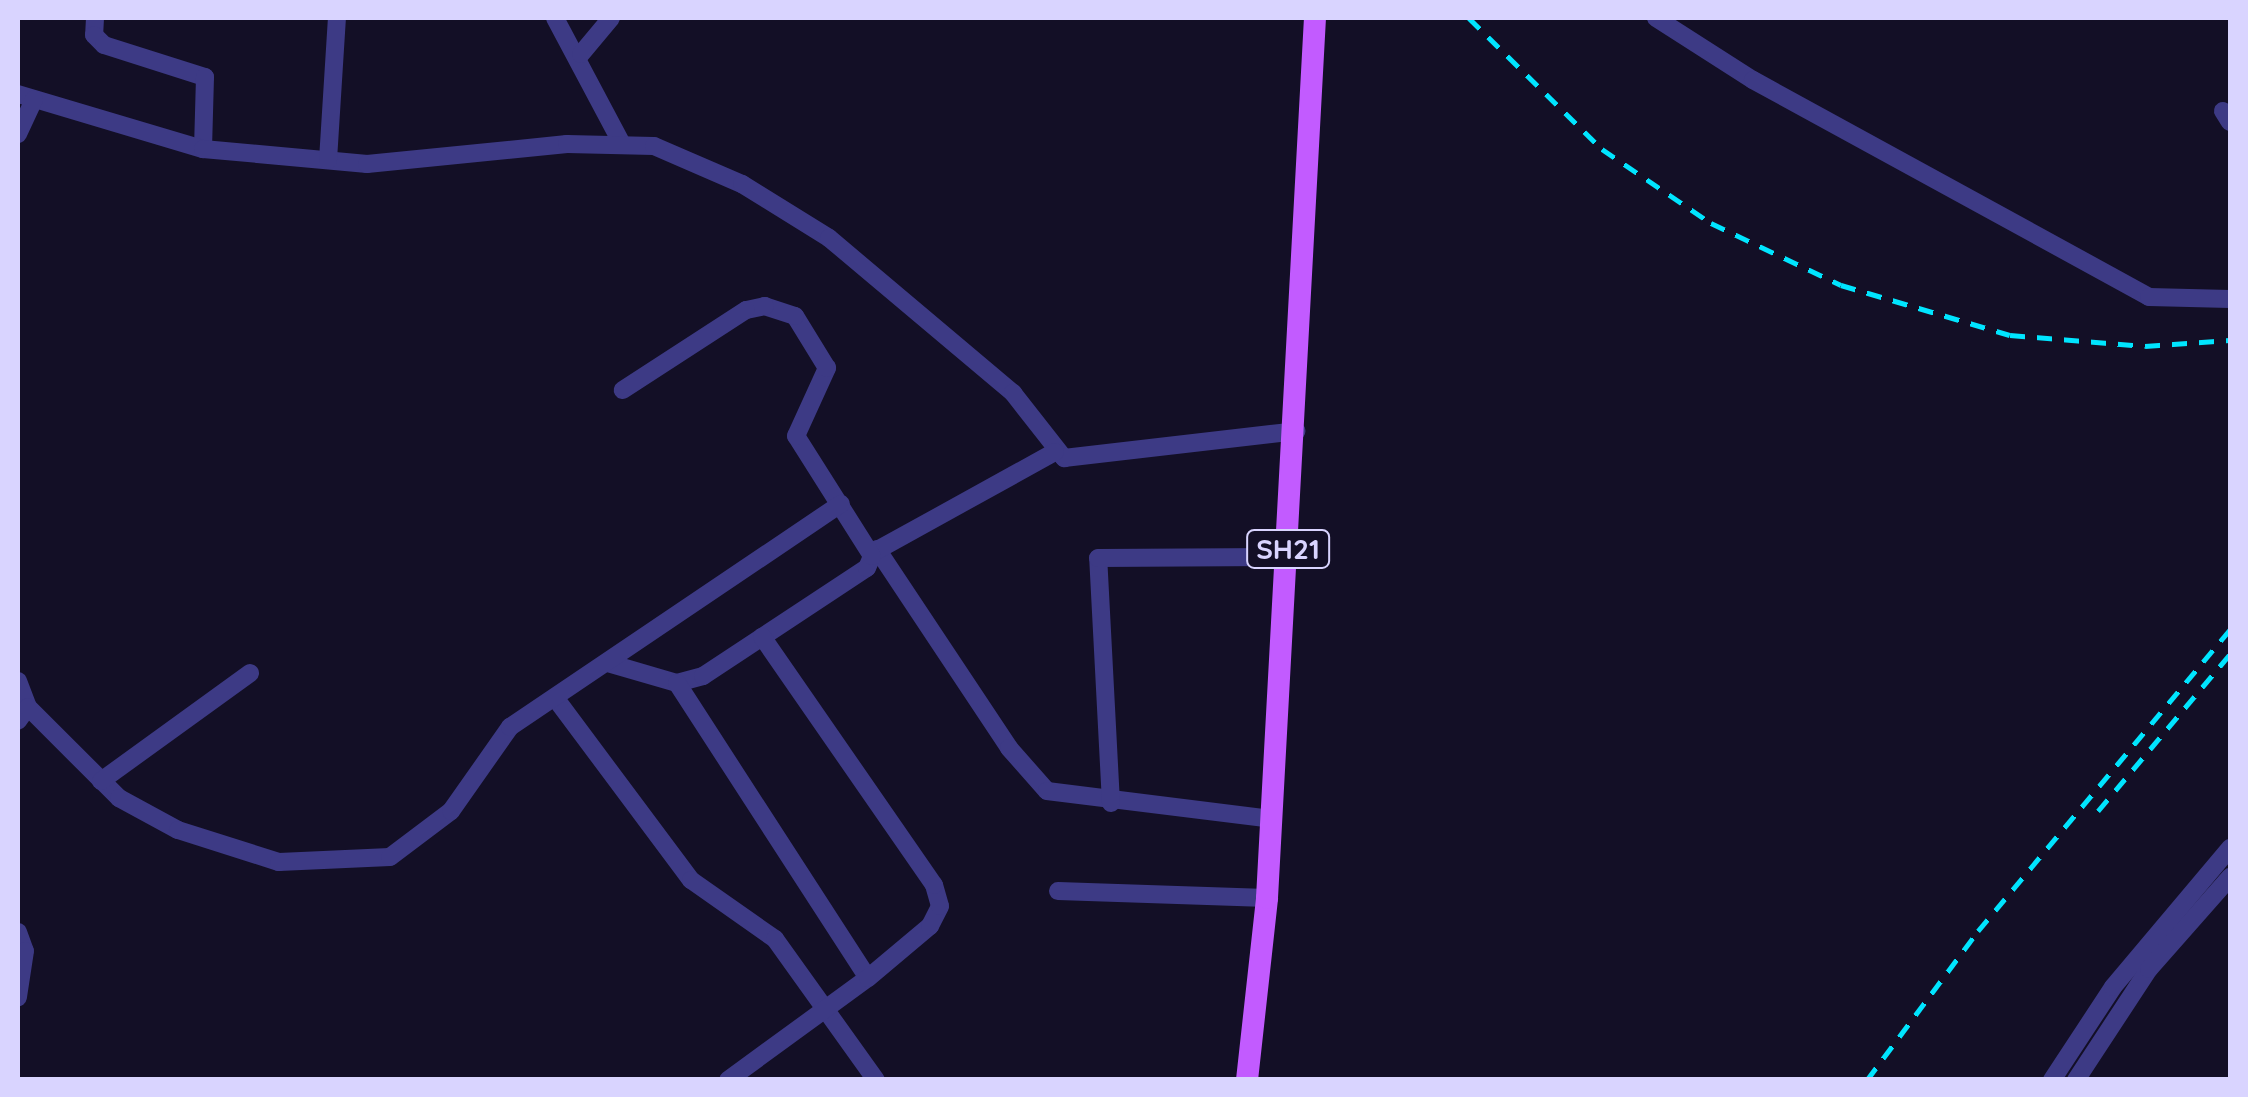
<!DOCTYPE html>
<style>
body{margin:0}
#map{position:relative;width:2248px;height:1097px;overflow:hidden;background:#130f26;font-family:Quicksand,sans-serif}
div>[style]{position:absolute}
.minor>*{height:18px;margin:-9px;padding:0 9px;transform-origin:9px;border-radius:9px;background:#3d3a85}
.major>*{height:22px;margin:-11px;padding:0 11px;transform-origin:11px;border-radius:11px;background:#c25bff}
.rail>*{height:5px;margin-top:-2.5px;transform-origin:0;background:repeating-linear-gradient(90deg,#00e5ff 0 15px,transparent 0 27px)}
span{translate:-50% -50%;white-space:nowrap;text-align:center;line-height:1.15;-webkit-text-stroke:9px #130f26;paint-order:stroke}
.shield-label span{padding:2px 8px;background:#130f26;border:2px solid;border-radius:8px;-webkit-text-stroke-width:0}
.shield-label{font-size:28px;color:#d9d4ff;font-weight:700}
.frame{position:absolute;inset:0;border:20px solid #d9d4ff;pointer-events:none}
</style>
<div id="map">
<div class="minor">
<i style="left:95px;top:18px;width:17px;rotate:93deg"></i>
<i style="left:94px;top:35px;width:14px;rotate:45deg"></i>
<i style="left:104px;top:45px;width:106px;rotate:17.6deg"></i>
<i style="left:205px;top:77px;width:72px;rotate:91.6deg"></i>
<i style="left:555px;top:18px;width:140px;rotate:62deg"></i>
<i style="left:1656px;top:18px;width:115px;rotate:32.6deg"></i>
<i style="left:1753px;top:80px;width:452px;rotate:28.7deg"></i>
<i style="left:2149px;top:297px;width:81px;rotate:1.4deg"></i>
<i style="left:581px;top:54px;width:47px;rotate:-50.2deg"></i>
<i style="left:18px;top:94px;width:193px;rotate:16.6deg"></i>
<i style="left:203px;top:149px;width:165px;rotate:5.2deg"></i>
<i style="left:367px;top:164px;width:201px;rotate:-5.7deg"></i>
<i style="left:567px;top:144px;width:87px;rotate:1.3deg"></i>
<i style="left:654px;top:146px;width:96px;rotate:23.4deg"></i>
<i style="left:742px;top:184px;width:102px;rotate:31.8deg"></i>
<i style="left:829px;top:238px;width:241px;rotate:40.1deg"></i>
<i style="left:1013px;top:393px;width:83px;rotate:51.9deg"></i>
<i style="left:1064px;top:458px;width:234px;rotate:-6.6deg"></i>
<i style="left:2223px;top:111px;width:13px;rotate:58deg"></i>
<i style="left:18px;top:134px;width:38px;rotate:-65deg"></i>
<i style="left:328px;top:160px;width:142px;rotate:-86.4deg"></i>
<i style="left:877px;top:549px;width:239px;rotate:56.4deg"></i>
<i style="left:1009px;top:748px;width:57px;rotate:48.5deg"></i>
<i style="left:1047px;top:791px;width:226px;rotate:7.1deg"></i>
<i style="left:872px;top:553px;width:209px;rotate:-28.9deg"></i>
<i style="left:608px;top:663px;width:72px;rotate:16.2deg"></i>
<i style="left:677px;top:683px;width:27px;rotate:-15deg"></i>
<i style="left:703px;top:676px;width:196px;rotate:-33.4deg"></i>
<i style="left:867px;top:568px;width:13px;rotate:-67deg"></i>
<i style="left:872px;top:556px;width:142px;rotate:-122.3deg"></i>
<i style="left:796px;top:436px;width:75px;rotate:-65.5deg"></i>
<i style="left:827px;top:368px;width:61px;rotate:-121.6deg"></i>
<i style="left:795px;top:316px;width:32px;rotate:-162deg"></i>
<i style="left:765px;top:306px;width:19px;rotate:168deg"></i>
<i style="left:746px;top:310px;width:147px;rotate:147deg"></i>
<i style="left:18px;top:681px;width:28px;rotate:69deg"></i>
<i style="left:28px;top:707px;width:17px;rotate:126deg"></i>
<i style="left:677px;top:683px;width:351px;rotate:57.1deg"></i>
<i style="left:556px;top:699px;width:226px;rotate:53.3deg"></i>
<i style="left:691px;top:880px;width:103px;rotate:35.1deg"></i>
<i style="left:775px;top:939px;width:173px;rotate:54.4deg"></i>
<i style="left:28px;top:707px;width:129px;rotate:45deg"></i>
<i style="left:119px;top:798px;width:67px;rotate:28.5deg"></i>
<i style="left:178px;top:830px;width:106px;rotate:17.6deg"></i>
<i style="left:279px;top:862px;width:111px;rotate:-2.6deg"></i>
<i style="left:390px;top:857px;width:76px;rotate:-37deg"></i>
<i style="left:451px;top:811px;width:103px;rotate:-54.9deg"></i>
<i style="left:510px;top:727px;width:399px;rotate:-34deg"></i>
<i style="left:101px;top:781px;width:184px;rotate:-35.9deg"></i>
<i style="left:1111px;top:803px;width:245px;rotate:-93deg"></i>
<i style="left:1098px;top:558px;width:190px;rotate:-0.3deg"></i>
<i style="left:1058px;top:891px;width:209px;rotate:1.9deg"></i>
<i style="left:18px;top:932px;width:20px;rotate:70deg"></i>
<i style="left:25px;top:951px;width:47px;rotate:98.7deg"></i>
<i style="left:728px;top:1080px;width:173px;rotate:-36.1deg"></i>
<i style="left:868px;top:978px;width:81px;rotate:-40deg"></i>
<i style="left:930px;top:926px;width:22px;rotate:-63deg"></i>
<i style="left:940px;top:906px;width:22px;rotate:-106deg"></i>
<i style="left:934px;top:885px;width:302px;rotate:-124.7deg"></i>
<i style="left:2052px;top:1080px;width:111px;rotate:-56.7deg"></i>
<i style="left:2113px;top:987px;width:182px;rotate:-49.9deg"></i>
<i style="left:2076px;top:1080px;width:133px;rotate:-56.7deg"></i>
<i style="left:2149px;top:969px;width:123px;rotate:-48.6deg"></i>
</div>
<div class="major">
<i style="left:1247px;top:1080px;width:183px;rotate:-83.7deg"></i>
<i style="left:1267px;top:898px;width:881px;rotate:-86.88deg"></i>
</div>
<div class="rail">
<i style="left:1469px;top:18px;width:187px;rotate:44.6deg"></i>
<i style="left:1602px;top:149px;width:132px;rotate:34.2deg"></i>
<i style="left:1711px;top:223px;width:144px;rotate:25.5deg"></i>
<i style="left:1841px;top:285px;width:176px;rotate:16.5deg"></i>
<i style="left:2010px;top:335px;width:135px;rotate:4.7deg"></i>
<i style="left:2145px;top:346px;width:85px;rotate:-4deg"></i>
<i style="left:2098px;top:811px;width:205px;rotate:-49.9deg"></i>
<i style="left:1867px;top:1080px;width:186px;rotate:-53.3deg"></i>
<i style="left:1978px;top:931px;width:393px;rotate:-50.1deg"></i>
</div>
<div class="shield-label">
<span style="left:1288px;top:549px">SH21</span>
</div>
<div class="frame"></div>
</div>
